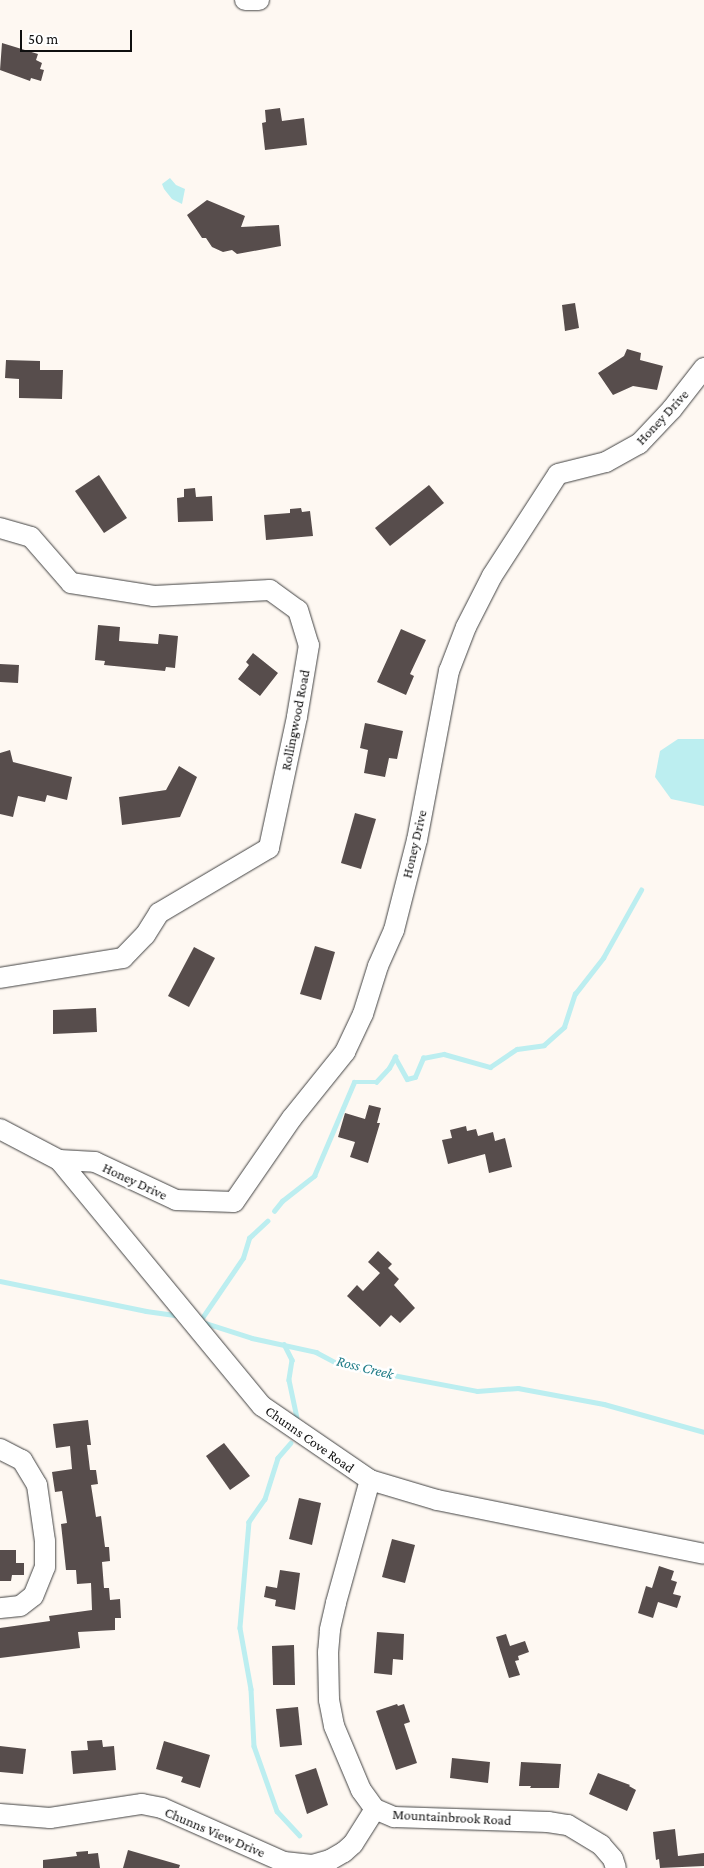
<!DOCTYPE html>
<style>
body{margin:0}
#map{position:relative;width:704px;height:1868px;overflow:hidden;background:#fef8f2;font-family:"Crimson Pro",serif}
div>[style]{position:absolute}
.water>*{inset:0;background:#bceef0}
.stream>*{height:4.5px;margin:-2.25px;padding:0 2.25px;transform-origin:2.25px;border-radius:2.25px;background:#bceef0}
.building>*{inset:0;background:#574d4c}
.roads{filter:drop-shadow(0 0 1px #424242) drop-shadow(0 0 1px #424242)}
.minor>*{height:20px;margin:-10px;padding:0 10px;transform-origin:10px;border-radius:10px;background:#fff}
span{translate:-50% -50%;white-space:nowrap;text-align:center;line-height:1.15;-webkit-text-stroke:5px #fff;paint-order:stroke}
.street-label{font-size:14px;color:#0f0f0f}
.water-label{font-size:15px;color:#227d88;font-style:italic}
.scale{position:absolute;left:20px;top:30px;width:112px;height:22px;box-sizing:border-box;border:2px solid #0f0f0f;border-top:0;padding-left:6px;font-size:15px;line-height:18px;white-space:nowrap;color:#0f0f0f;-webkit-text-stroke:4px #fff;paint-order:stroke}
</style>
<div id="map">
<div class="water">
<i style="clip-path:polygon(170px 178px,176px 185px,185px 189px,182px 204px,172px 199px,164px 189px,162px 184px)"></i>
<i style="clip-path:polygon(678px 739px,704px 739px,704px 806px,671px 799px,655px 777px,660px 751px)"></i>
</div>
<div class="stream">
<i style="left:274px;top:1211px;width:13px;rotate:-51deg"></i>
<i style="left:282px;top:1201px;width:41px;rotate:-38deg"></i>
<i style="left:314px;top:1176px;width:102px;rotate:-66.9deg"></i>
<i style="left:354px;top:1082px;width:22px"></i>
<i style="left:376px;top:1082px;width:19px;rotate:-47deg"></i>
<i style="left:389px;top:1068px;width:13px;rotate:-61deg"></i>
<i style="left:395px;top:1057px;width:25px;rotate:61deg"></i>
<i style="left:407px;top:1079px;width:8px;rotate:-14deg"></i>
<i style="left:415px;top:1077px;width:21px;rotate:-67deg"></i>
<i style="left:423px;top:1058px;width:21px;rotate:-11deg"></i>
<i style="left:444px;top:1054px;width:48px;rotate:15.8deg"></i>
<i style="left:490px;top:1067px;width:32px;rotate:-34deg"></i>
<i style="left:517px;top:1049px;width:27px;rotate:-8deg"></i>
<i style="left:544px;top:1045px;width:27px;rotate:-42deg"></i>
<i style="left:564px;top:1027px;width:35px;rotate:-72deg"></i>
<i style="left:575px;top:994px;width:46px;rotate:-52.1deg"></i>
<i style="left:603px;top:958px;width:78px;rotate:-60.8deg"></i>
<i style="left:0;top:1281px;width:149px;rotate:11.6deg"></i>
<i style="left:146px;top:1311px;width:34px;rotate:8deg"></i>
<i style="left:200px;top:1321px;width:76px;rotate:-55.7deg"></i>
<i style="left:243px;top:1258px;width:21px;rotate:-73deg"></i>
<i style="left:249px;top:1238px;width:25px;rotate:-43deg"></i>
<i style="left:202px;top:1322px;width:52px;rotate:17.7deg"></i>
<i style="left:252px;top:1338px;width:66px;rotate:12.3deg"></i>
<i style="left:316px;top:1352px;width:27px;rotate:28deg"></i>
<i style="left:340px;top:1365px;width:139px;rotate:10.7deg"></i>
<i style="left:477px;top:1391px;width:41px;rotate:-4.2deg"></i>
<i style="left:518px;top:1388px;width:87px;rotate:10.5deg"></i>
<i style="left:604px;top:1404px;width:104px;rotate:15.6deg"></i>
<i style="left:284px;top:1344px;width:18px;rotate:63deg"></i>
<i style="left:292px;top:1360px;width:20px;rotate:99deg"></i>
<i style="left:289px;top:1380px;width:38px;rotate:78deg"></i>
<i style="left:291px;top:1443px;width:20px;rotate:131deg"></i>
<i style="left:278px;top:1458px;width:43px;rotate:107.6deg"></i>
<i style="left:265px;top:1499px;width:28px;rotate:125deg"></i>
<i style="left:249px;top:1522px;width:106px;rotate:94.9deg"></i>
<i style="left:240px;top:1628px;width:62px;rotate:79.8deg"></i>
<i style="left:251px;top:1689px;width:57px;rotate:87deg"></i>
<i style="left:254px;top:1746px;width:69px;rotate:70.5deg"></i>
<i style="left:277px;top:1811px;width:33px;rotate:47deg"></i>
</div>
<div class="building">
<i style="clip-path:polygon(2px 43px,38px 54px,36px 60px,42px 63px,40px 69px,44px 70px,41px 81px,31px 78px,30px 81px,0 70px)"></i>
<i style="clip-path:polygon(280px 108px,282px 121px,304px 118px,307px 145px,265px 150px,262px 123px,266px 122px,265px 110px)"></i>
<i style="clip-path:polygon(207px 200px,245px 216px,241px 227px,279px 225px,281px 246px,237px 254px,232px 250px,223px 252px,212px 247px,206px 238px,202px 238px,187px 215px)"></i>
<i style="clip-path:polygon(575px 303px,579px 328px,565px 331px,562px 305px)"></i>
<i style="clip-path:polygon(627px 349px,641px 353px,640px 360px,663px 366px,657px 390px,633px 386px,613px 395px,598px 373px,624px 356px)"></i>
<i style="clip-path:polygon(6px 360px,40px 361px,40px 370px,63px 370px,62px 399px,19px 398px,19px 379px,5px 378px)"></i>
<i style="clip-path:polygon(99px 475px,127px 518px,104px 533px,75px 491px)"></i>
<i style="clip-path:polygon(429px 485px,444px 503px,390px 546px,375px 528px)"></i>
<i style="clip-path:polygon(195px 488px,196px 497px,212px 496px,213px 521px,178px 522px,177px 498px,184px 497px,184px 489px)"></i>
<i style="clip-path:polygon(301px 508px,302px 512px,310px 511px,313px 536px,266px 540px,264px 515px,290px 513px,290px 509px)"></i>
<i style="clip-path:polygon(98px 625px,120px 627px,119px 641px,158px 644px,159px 634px,178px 636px,175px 668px,166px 667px,165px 671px,104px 665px,105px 661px,95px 660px)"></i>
<i style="clip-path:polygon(401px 629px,426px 640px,410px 674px,414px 676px,406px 695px,377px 682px)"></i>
<i style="clip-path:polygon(253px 653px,278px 673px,260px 696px,238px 679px,249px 665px,246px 662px)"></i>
<i style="clip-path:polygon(0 664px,19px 665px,18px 683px,0 682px)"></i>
<i style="clip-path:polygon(365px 723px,403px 731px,397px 759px,389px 758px,385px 777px,364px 773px,368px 750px,360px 748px)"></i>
<i style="clip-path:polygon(10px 750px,13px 762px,72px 777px,67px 800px,47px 795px,45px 802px,18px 796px,13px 817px,0 814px,0 753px)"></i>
<i style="clip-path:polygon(179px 766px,197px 777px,180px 817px,122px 825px,119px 797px,166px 790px)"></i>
<i style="clip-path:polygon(355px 813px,376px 819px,361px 869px,341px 863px)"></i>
<i style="clip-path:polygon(315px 946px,335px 952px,321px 1000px,300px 994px)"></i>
<i style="clip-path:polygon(194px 947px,215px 958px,189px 1007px,168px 996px)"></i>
<i style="clip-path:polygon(96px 1008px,97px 1032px,53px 1034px,53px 1010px)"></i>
<i style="clip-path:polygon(369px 1105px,381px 1108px,377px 1123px,380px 1123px,368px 1163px,350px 1157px,355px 1142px,338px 1137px,345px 1113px,365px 1119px)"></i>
<i style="clip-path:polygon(466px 1126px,467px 1131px,476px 1129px,478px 1136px,493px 1132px,495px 1141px,505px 1138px,512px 1167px,489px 1173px,485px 1154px,448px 1164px,442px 1140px,452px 1138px,450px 1130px)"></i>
<i style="clip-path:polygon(378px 1251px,392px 1264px,388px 1268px,399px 1279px,394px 1285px,415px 1308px,400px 1323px,391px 1315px,380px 1327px,347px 1296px,357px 1285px,363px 1291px,380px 1273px,368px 1262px)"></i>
<i style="clip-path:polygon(88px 1420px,91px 1445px,87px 1445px,90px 1470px,96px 1470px,98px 1484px,91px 1485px,96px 1517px,101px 1516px,105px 1547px,109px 1547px,110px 1561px,102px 1562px,104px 1588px,109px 1588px,110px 1600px,120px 1599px,121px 1618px,115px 1618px,115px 1630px,78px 1632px,80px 1648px,0 1658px,0 1628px,50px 1621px,49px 1616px,92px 1610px,91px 1583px,77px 1584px,76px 1570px,66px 1570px,61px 1524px,67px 1523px,62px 1491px,55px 1492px,52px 1472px,72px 1469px,70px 1446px,56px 1448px,53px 1424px)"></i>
<i style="clip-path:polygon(224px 1443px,250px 1476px,230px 1490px,206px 1456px)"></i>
<i style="clip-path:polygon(299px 1498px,321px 1503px,312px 1545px,289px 1539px)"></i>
<i style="clip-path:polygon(392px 1539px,415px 1545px,405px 1583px,382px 1577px)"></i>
<i style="clip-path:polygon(0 1550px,16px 1550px,16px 1563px,24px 1563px,24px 1575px,12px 1575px,11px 1581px,0 1581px)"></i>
<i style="clip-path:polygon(659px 1566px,674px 1571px,671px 1580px,677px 1582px,673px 1594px,681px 1596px,677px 1608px,658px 1602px,653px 1618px,638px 1613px,646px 1586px,652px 1588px)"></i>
<i style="clip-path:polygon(280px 1570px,300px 1573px,295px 1610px,275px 1606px,276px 1600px,264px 1597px,266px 1586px,277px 1588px)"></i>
<i style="clip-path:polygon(377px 1632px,404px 1634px,403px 1660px,393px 1659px,392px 1675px,374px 1673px)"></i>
<i style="clip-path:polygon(506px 1634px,510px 1646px,525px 1641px,529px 1652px,518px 1656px,519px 1660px,515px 1661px,520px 1675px,509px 1678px,496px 1637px)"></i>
<i style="clip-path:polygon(294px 1645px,295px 1685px,273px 1685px,272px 1646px)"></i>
<i style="clip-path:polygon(397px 1704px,398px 1706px,404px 1704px,410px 1722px,404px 1724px,417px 1763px,396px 1770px,376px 1711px)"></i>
<i style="clip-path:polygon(298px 1707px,302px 1745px,280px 1747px,276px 1709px)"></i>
<i style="clip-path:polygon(102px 1740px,103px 1747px,114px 1746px,116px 1770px,73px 1774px,71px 1751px,88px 1750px,87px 1741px)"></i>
<i style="clip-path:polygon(164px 1741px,210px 1755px,200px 1788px,181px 1782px,183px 1777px,156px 1769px)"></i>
<i style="clip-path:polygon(0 1746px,26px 1749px,23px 1774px,0 1772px)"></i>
<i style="clip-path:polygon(452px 1758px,490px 1762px,488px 1783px,450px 1778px)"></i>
<i style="clip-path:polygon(521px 1762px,561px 1764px,559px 1788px,530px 1788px,531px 1786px,519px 1786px)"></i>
<i style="clip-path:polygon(316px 1768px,328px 1805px,307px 1814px,295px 1775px)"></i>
<i style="clip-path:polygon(598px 1773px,630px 1785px,629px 1786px,636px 1790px,627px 1811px,589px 1794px)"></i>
<i style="clip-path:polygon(675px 1829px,678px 1856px,704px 1853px,704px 1866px,660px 1868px,659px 1859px,656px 1860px,653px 1832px)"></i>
<i style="clip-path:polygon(128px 1850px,180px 1865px,179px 1868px,123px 1868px)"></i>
<i style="clip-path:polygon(88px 1851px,88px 1854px,98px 1853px,100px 1868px,43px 1868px,43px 1860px,77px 1856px,76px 1852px)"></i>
</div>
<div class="roads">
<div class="minor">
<i style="left:245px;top:0;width:14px"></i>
<i style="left:0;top:528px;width:32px;rotate:16deg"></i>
<i style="left:31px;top:537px;width:61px;rotate:49deg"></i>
<i style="left:71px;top:583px;width:84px;rotate:8.9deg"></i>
<i style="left:154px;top:596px;width:116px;rotate:-3deg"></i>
<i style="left:270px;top:590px;width:34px;rotate:36deg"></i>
<i style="left:298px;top:610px;width:37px;rotate:73deg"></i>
<i style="left:309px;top:645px;width:73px;rotate:99.5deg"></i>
<i style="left:297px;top:717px;width:134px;rotate:102.1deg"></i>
<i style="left:269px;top:848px;width:128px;rotate:149.4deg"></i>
<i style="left:159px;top:913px;width:26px;rotate:122deg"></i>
<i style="left:145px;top:935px;width:32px;rotate:134deg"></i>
<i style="left:123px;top:958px;width:125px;rotate:170.8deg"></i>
<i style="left:0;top:1129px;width:67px;rotate:27.7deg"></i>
<i style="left:59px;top:1160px;width:319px;rotate:50.5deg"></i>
<i style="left:262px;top:1406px;width:131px;rotate:34.4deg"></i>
<i style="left:370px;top:1480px;width:70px;rotate:16.6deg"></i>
<i style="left:437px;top:1500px;width:272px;rotate:11.4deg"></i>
<i style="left:59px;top:1160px;width:36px;rotate:3deg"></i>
<i style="left:95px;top:1162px;width:89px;rotate:25.1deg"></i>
<i style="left:176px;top:1200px;width:58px;rotate:2deg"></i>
<i style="left:234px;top:1202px;width:102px;rotate:-55.4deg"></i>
<i style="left:292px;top:1118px;width:85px;rotate:-51.2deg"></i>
<i style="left:345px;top:1052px;width:42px;rotate:-64.7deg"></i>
<i style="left:363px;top:1014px;width:50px;rotate:-72.6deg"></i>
<i style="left:378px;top:966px;width:39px;rotate:-66deg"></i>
<i style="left:394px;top:930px;width:93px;rotate:-75.7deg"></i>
<i style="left:417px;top:840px;width:172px;rotate:-79.3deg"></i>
<i style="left:449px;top:671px;width:47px;rotate:-68.9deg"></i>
<i style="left:466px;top:627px;width:57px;rotate:-63deg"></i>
<i style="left:492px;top:576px;width:121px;rotate:-57.1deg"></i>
<i style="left:558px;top:474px;width:49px;rotate:-14deg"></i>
<i style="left:606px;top:462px;width:38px;rotate:-29deg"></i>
<i style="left:639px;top:444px;width:48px;rotate:-46.7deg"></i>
<i style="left:672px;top:409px;width:52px;rotate:-52deg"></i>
<i style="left:0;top:1449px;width:25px;rotate:27deg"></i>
<i style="left:22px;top:1460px;width:29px;rotate:59deg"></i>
<i style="left:37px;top:1485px;width:57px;rotate:81.9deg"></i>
<i style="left:45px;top:1541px;width:26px;rotate:90deg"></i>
<i style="left:45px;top:1567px;width:31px;rotate:112deg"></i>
<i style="left:33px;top:1596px;width:16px;rotate:142deg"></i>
<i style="left:20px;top:1606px;width:20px;rotate:174deg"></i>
<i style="left:370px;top:1480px;width:128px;rotate:105.5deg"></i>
<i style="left:336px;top:1603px;width:28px;rotate:103deg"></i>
<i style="left:330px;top:1630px;width:22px;rotate:95deg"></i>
<i style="left:328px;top:1652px;width:48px;rotate:88.8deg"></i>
<i style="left:329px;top:1700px;width:26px;rotate:79deg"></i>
<i style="left:334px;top:1726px;width:69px;rotate:67.1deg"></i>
<i style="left:361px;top:1790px;width:24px;rotate:54deg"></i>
<i style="left:375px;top:1809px;width:21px;rotate:23deg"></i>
<i style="left:394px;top:1817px;width:154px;rotate:1.9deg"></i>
<i style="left:548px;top:1822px;width:20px;rotate:9deg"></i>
<i style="left:568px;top:1825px;width:39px;rotate:31deg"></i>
<i style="left:601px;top:1845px;width:18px;rotate:49deg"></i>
<i style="left:613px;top:1859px;width:9px;rotate:72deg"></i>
<i style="left:0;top:1814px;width:50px;rotate:4.6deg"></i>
<i style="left:50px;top:1818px;width:93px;rotate:-8.7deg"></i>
<i style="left:142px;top:1804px;width:20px;rotate:11deg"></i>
<i style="left:162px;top:1808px;width:133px;rotate:23.9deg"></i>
<i style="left:284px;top:1862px;width:28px;rotate:6deg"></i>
<i style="left:312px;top:1865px;width:19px;rotate:-16deg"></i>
<i style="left:330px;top:1860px;width:16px;rotate:-30deg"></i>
<i style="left:344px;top:1852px;width:12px;rotate:-42deg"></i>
<i style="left:353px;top:1844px;width:41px;rotate:-57.8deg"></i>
</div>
</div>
<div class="street-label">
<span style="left:662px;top:417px;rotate:-47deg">Honey Drive</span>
<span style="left:295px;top:720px;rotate:-79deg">Rollingwood Road</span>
<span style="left:414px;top:844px;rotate:-77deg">Honey Drive</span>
<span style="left:135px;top:1181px;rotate:25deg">Honey Drive</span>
<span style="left:310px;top:1439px;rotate:35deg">Chunns Cove Road</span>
<span style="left:452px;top:1817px;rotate:3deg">Mountainbrook Road</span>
<span style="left:215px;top:1832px;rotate:23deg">Chunns View Drive</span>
</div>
<div class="water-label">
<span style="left:365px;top:1368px;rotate:14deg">Ross Creek</span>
</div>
<div class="scale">50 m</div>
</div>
